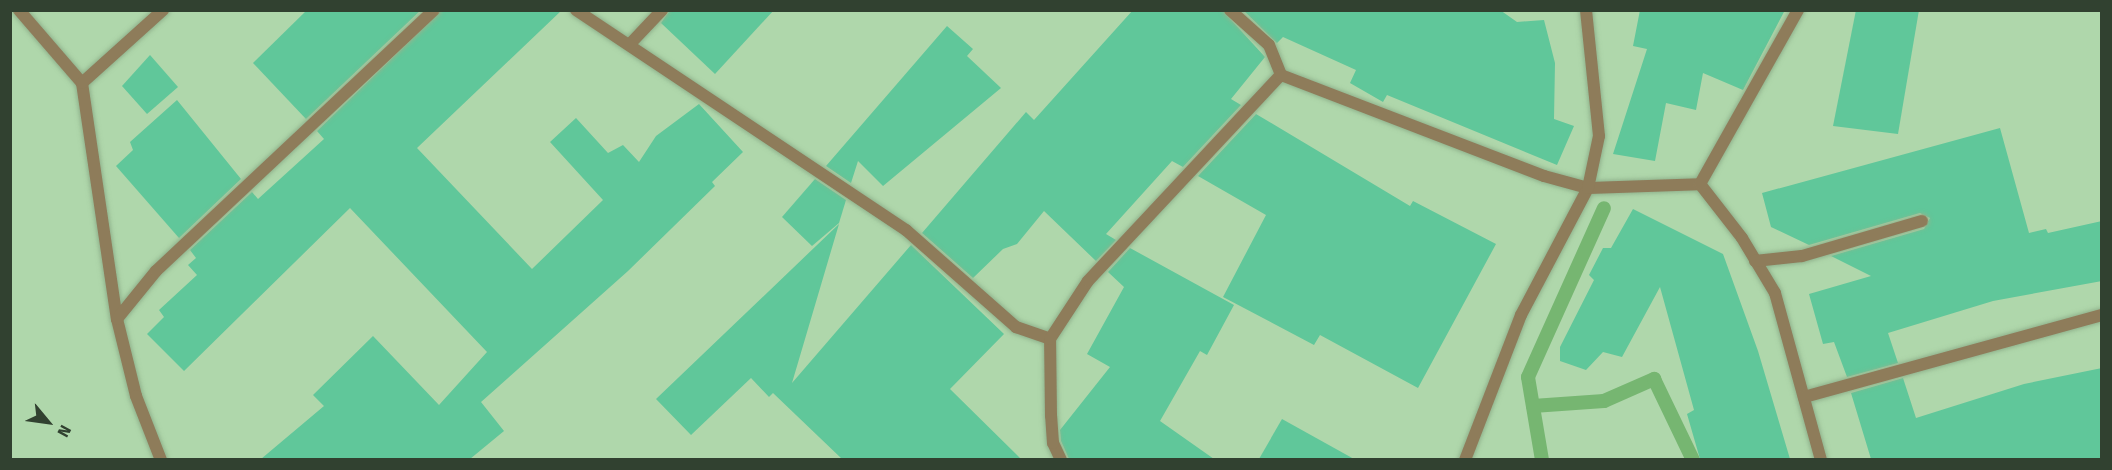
<!DOCTYPE html>
<style>
body{margin:0}
#map{position:relative;width:2112px;height:470px;overflow:hidden;background:#afd7ab;font-family:"Fira Sans",sans-serif}
div>[style]{position:absolute}
.stream>*{height:14px;margin:-7px;padding:0 7px;transform-origin:7px;border-radius:7px;background:#76b671}
.building>*{inset:0;background:#60c79a}
.roads{filter:drop-shadow(0 0 2px #91b38d) drop-shadow(0 0 2px #91b38d)}
.service>*{height:12px;margin:-6px;padding:0 6px;transform-origin:6px;border-radius:6px;background:#8e7c5a}
.minor>*{height:12px;margin:-6px;padding:0 6px;transform-origin:6px;border-radius:6px;background:#8e7c5a}
span{translate:-50% -50%;white-space:nowrap;text-align:center;line-height:1.15;-webkit-text-stroke:5px #afd7ab;paint-order:stroke}
.frame{position:absolute;inset:0;border:12px solid #314130;pointer-events:none}
.north{position:absolute;left:18px;top:392px;width:60px;height:60px;-webkit-text-stroke:4px #afd7ab;paint-order:stroke;rotate:119deg;font-size:16px;font-weight:700;line-height:24px;text-align:center;color:#314130}
.north::after{content:'';display:block;margin:auto;width:21px;height:27px;background:#314130;clip-path:polygon(50% 0,100% 100%,50% 72%,0 100%)}
</style>
<div id="map">
<div class="stream">
<i style="left:1533px;top:406px;width:71px;rotate:-4deg"></i>
<i style="left:1604px;top:401px;width:55px;rotate:-23.7deg"></i>
<i style="left:1654px;top:379px;width:90px;rotate:64.3deg"></i>
<i style="left:1542px;top:460px;width:84px;rotate:-99.6deg"></i>
<i style="left:1528px;top:377px;width:185px;rotate:-65.8deg"></i>
</div>
<div class="building">
<i style="clip-path:polygon(307px 10px,421px 10px,306px 119px,253px 63px)"></i>
<i style="clip-path:polygon(442px 10px,562px 10px,417px 148px,532px 269px,603px 200px,550px 142px,576px 118px,608px 153px,623px 145px,639px 162px,656px 136px,699px 104px,743px 152px,712px 182px,715px 186px,628px 271px,481px 402px,504px 431px,470px 459px,261px 459px,324px 406px,313px 395px,373px 336px,439px 405px,487px 352px,350px 208px,184px 371px,147px 334px,164px 317px,159px 310px,197px 275px,188px 265px,196px 258px,190px 250px,252px 192px,258px 199px,324px 139px,317px 131px)"></i>
<i style="clip-path:polygon(670px 10px,774px 10px,715px 74px,661px 23px)"></i>
<i style="clip-path:polygon(1133px 10px,1222px 10px,1265px 57px,1231px 99px,1241px 105px,1183px 167px,1172px 161px,1106px 234px,1116px 240px,1096px 261px,1044px 211px,1017px 244px,1003px 249px,973px 278px,922px 233px,1026px 112px,1034px 120px)"></i>
<i style="clip-path:polygon(1243px 10px,1500px 10px,1517px 22px,1544px 20px,1555px 63px,1554px 119px,1574px 126px,1557px 165px,1387px 95px,1383px 102px,1350px 83px,1356px 70px,1283px 37px,1277px 43px)"></i>
<i style="clip-path:polygon(1640px 10px,1785px 10px,1743px 90px,1703px 73px,1696px 110px,1666px 103px,1655px 161px,1613px 154px,1647px 49px,1633px 46px)"></i>
<i style="clip-path:polygon(1856px 10px,1919px 10px,1898px 134px,1833px 126px)"></i>
<i style="clip-path:polygon(947px 26px,973px 49px,967px 56px,1001px 88px,883px 186px,858px 161px,851px 183px,826px 166px)"></i>
<i style="clip-path:polygon(150px 55px,178px 87px,147px 114px,122px 86px)"></i>
<i style="clip-path:polygon(177px 100px,241px 179px,179px 238px,116px 166px,133px 150px,130px 142px)"></i>
<i style="clip-path:polygon(1256px 114px,1410px 206px,1413px 201px,1496px 244px,1418px 388px,1320px 335px,1314px 345px,1223px 297px,1266px 215px,1198px 176px)"></i>
<i style="clip-path:polygon(2000px 128px,2029px 233px,2046px 229px,2048px 233px,2102px 221px,2102px 281px,1993px 301px,1888px 333px,1898px 363px,1847px 377px,1834px 342px,1823px 344px,1809px 294px,1871px 276px,1831px 256px,1924px 229px,1930px 218px,1920px 213px,1809px 245px,1771px 227px,1762px 193px)"></i>
<i style="clip-path:polygon(815px 179px,846px 200px,839px 223px,812px 246px,782px 217px)"></i>
<i style="clip-path:polygon(1633px 209px,1723px 254px,1758px 351px,1790px 459px,1700px 459px,1687px 414px,1694px 410px,1660px 287px,1622px 357px,1603px 352px,1586px 370px,1560px 361px,1560px 347px,1594px 280px,1589px 275px,1603px 248px,1611px 248px)"></i>
<i style="clip-path:polygon(839px 224px,792px 383px,911px 245px,1004px 334px,950px 389px,1021px 459px,842px 459px,773px 393px,769px 397px,751px 378px,691px 435px,656px 399px)"></i>
<i style="clip-path:polygon(1130px 248px,1234px 305px,1207px 355px,1200px 351px,1160px 421px,1214px 459px,1069px 459px,1061px 441px,1060px 430px,1110px 367px,1087px 354px,1124px 287px,1108px 272px)"></i>
<i style="clip-path:polygon(2102px 368px,2102px 459px,1871px 459px,1851px 393px,1903px 378px,1916px 418px,2024px 384px)"></i>
<i style="clip-path:polygon(1282px 419px,1354px 459px,1259px 459px)"></i>
</div>
<div class="roads">
<div class="service">
<i style="left:630px;top:44px;width:47px;rotate:-46.7deg"></i>
</div>
<div class="minor">
<i style="left:19px;top:10px;width:96px;rotate:49.2deg"></i>
<i style="left:82px;top:83px;width:239px;rotate:81.6deg"></i>
<i style="left:117px;top:319px;width:79px;rotate:76.1deg"></i>
<i style="left:136px;top:396px;width:69px;rotate:68.7deg"></i>
<i style="left:576px;top:10px;width:397px;rotate:33.7deg"></i>
<i style="left:906px;top:230px;width:147px;rotate:41.4deg"></i>
<i style="left:1016px;top:327px;width:36px;rotate:19deg"></i>
<i style="left:1230px;top:10px;width:52px;rotate:41.9deg"></i>
<i style="left:1269px;top:45px;width:32px;rotate:68deg"></i>
<i style="left:82px;top:83px;width:109px;rotate:-42deg"></i>
<i style="left:1700px;top:184px;width:68px;rotate:52.1deg"></i>
<i style="left:1742px;top:238px;width:64px;rotate:59deg"></i>
<i style="left:1775px;top:293px;width:173px;rotate:74.6deg"></i>
<i style="left:1755px;top:261px;width:47px;rotate:-6.1deg"></i>
<i style="left:1802px;top:256px;width:125px;rotate:-16.3deg"></i>
<i style="left:117px;top:319px;width:62px;rotate:-50.9deg"></i>
<i style="left:156px;top:271px;width:381px;rotate:-43.2deg"></i>
<i style="left:1804px;top:397px;width:309px;rotate:-15.4deg"></i>
<i style="left:1061px;top:460px;width:19px;rotate:-115deg"></i>
<i style="left:1053px;top:443px;width:27px;rotate:-94deg"></i>
<i style="left:1051px;top:416px;width:77px;rotate:-90.7deg"></i>
<i style="left:1050px;top:339px;width:69px;rotate:-56.8deg"></i>
<i style="left:1088px;top:281px;width:282px;rotate:-46.9deg"></i>
<i style="left:1281px;top:75px;width:282px;rotate:21deg"></i>
<i style="left:1544px;top:176px;width:46px;rotate:15.3deg"></i>
<i style="left:1588px;top:188px;width:112px;rotate:-2deg"></i>
<i style="left:1700px;top:184px;width:200px;rotate:-60.6deg"></i>
<i style="left:1465px;top:460px;width:155px;rotate:-68.9deg"></i>
<i style="left:1521px;top:315px;width:144px;rotate:-62.2deg"></i>
<i style="left:1588px;top:188px;width:53px;rotate:-78.1deg"></i>
<i style="left:1599px;top:136px;width:127px;rotate:-95.9deg"></i>
</div>
</div>
<div class="frame"></div>
<div class="north">N</div>
</div>
